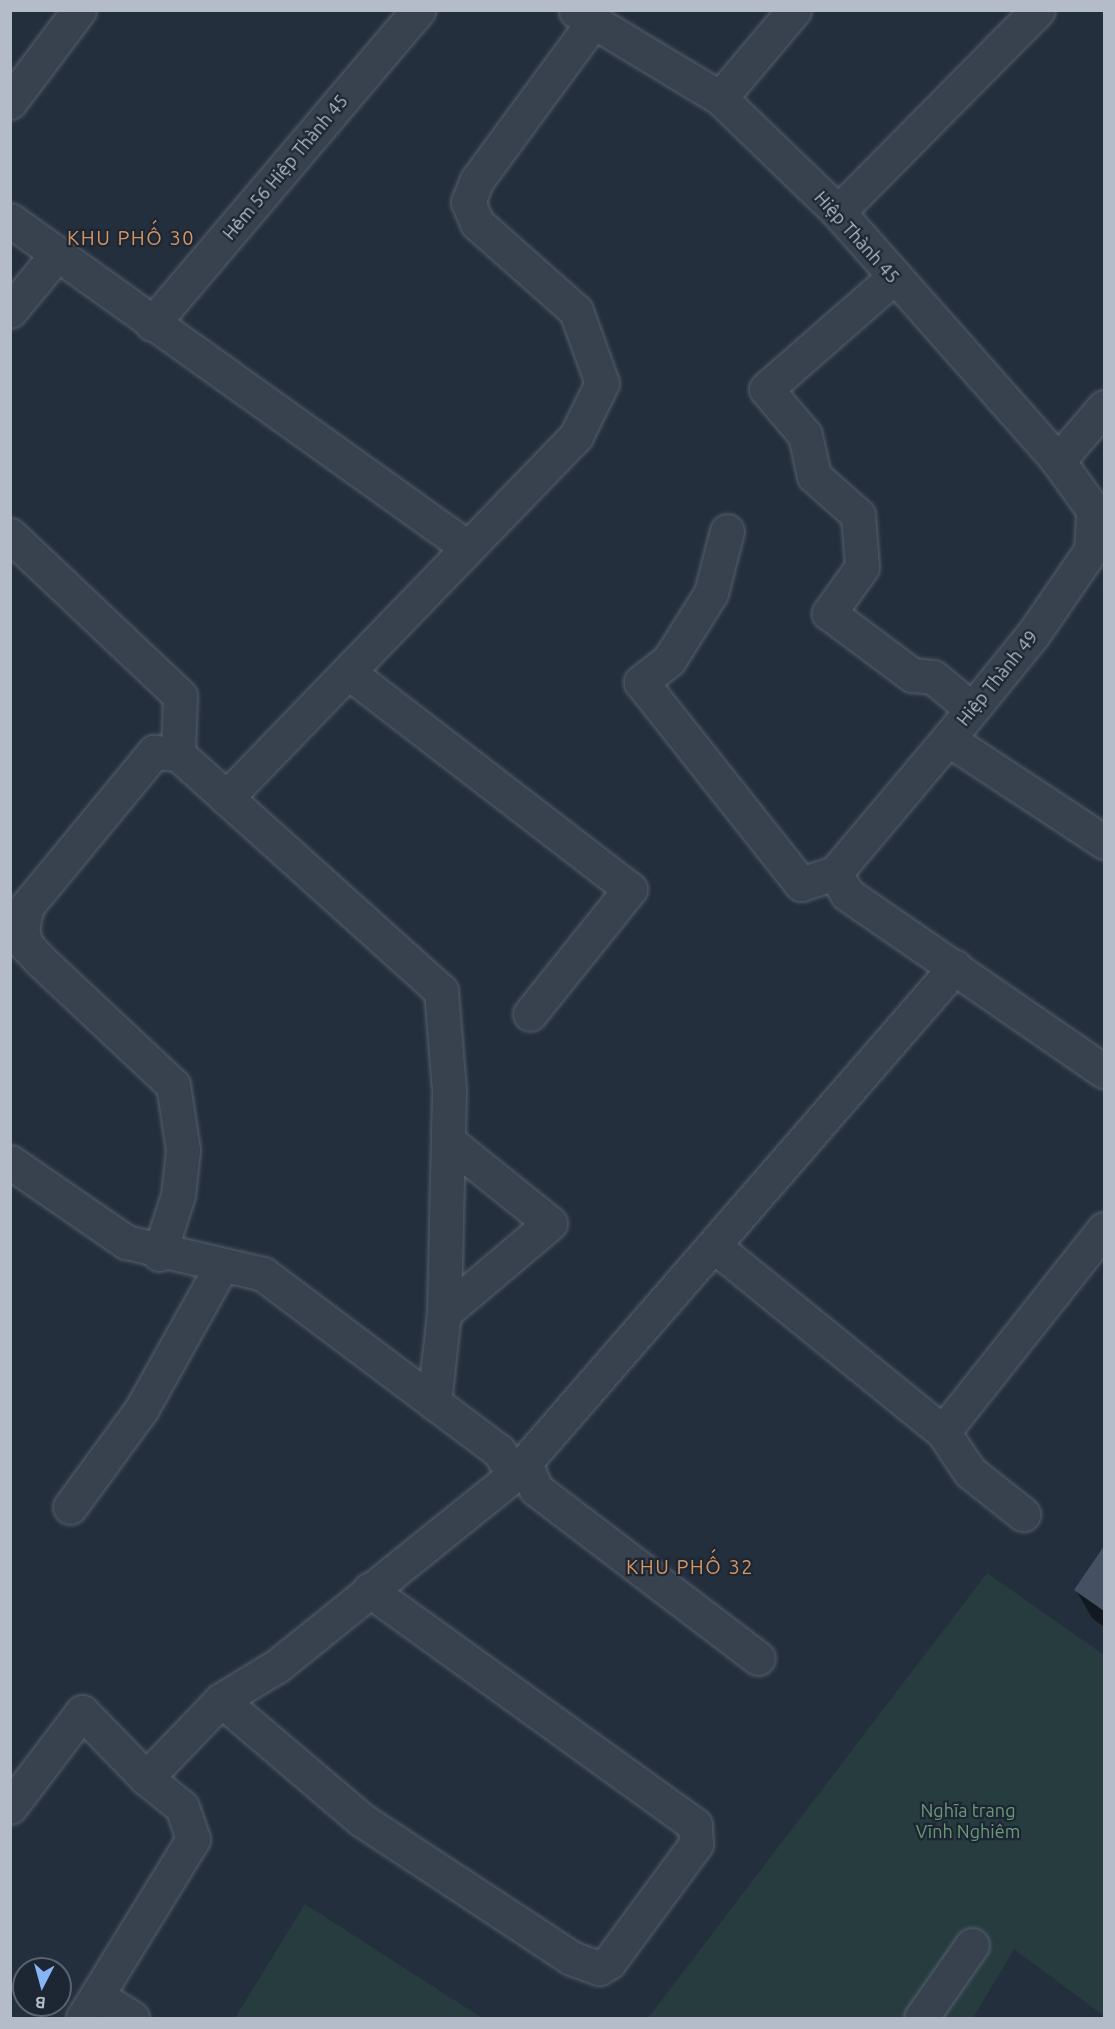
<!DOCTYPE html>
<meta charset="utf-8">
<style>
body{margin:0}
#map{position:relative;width:1115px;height:2029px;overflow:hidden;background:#242f3e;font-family:Ubuntu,sans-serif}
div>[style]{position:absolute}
.green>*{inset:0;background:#263c3f}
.shadow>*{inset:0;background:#0007}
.building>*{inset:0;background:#455162}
.roads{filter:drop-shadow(0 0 2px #565f6c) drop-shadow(0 0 2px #565f6c)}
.minor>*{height:33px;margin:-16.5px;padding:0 16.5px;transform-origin:16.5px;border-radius:16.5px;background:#38414e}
span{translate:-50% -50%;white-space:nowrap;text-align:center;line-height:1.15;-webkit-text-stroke:4.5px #1d2633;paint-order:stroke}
.street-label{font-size:18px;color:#b4bcc9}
.park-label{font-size:18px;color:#6b9a76}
.neighbourhood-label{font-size:20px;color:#d59563;letter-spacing:1.5px}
.frame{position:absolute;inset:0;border:12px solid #b4bcc9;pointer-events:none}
.north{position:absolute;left:12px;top:1957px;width:60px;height:60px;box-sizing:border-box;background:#1d2633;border:2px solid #59626f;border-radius:50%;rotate:186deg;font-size:16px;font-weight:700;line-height:24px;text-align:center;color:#b4bcc9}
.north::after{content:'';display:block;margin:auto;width:21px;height:27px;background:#8ab4f8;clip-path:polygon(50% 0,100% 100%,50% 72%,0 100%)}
</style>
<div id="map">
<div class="green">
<i style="clip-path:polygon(987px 1573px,1104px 1655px,1104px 2016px,1014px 1949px,973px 2018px,648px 2018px)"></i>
<i style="clip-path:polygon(305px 1904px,482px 2018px,235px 2018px)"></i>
</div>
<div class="shadow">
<i style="clip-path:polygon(1104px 1549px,1104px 1627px,1092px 1618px,1076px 1590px)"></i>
</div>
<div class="building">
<i style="clip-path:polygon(1104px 1546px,1104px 1611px,1074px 1590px)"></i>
</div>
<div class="roads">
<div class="minor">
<i style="left:576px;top:11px;width:168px;rotate:31.1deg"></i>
<i style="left:720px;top:98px;width:164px;rotate:44deg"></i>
<i style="left:838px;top:212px;width:332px;rotate:48.5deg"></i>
<i style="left:1058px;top:461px;width:79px;rotate:54.3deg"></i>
<i style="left:720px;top:98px;width:115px;rotate:-49.9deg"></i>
<i style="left:10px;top:102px;width:115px;rotate:-53.1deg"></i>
<i style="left:838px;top:212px;width:284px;rotate:-45.3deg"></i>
<i style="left:10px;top:220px;width:562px;rotate:35.59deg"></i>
<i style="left:894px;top:277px;width:170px;rotate:138.8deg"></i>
<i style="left:766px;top:389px;width:60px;rotate:49.7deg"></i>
<i style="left:805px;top:435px;width:42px;rotate:77.6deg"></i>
<i style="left:814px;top:476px;width:59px;rotate:41.6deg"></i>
<i style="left:858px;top:515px;width:52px;rotate:85.6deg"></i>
<i style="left:862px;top:567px;width:57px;rotate:125.7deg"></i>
<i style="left:829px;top:613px;width:104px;rotate:36.8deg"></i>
<i style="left:912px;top:675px;width:21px;rotate:5deg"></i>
<i style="left:933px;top:677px;width:50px;rotate:39.4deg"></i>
<i style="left:10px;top:311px;width:74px;rotate:-50.5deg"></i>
<i style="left:152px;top:324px;width:412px;rotate:-49.7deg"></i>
<i style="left:1058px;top:461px;width:71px;rotate:-49.6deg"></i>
<i style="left:1093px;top:515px;width:35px;rotate:93deg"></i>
<i style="left:1091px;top:550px;width:101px;rotate:124.5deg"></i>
<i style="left:1034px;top:633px;width:136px;rotate:129.1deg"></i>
<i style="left:948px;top:739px;width:187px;rotate:33.4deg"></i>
<i style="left:727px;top:531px;width:64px;rotate:104.5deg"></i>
<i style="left:711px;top:593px;width:79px;rotate:122.1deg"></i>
<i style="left:669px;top:660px;width:36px;rotate:142deg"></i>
<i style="left:641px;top:682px;width:258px;rotate:51.6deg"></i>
<i style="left:801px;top:884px;width:36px;rotate:-18deg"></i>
<i style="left:835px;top:873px;width:175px;rotate:-49.9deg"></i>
<i style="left:10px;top:535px;width:234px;rotate:43.4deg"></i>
<i style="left:180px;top:696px;width:58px;rotate:92deg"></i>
<i style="left:348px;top:672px;width:356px;rotate:37.6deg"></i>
<i style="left:630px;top:889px;width:160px;rotate:128.7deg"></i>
<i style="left:226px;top:798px;width:504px;rotate:-45.97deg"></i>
<i style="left:576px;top:436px;width:59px;rotate:-63.9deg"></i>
<i style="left:602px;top:383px;width:77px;rotate:-109.9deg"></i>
<i style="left:576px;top:311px;width:132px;rotate:-138.4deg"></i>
<i style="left:477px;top:223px;width:23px;rotate:-113deg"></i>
<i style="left:468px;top:202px;width:24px;rotate:-68deg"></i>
<i style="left:477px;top:180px;width:197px;rotate:-53.7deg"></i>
<i style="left:835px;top:873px;width:24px;rotate:60deg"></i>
<i style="left:847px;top:894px;width:312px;rotate:34.6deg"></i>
<i style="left:10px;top:1162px;width:141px;rotate:34.6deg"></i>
<i style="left:126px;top:1242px;width:141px;rotate:13.1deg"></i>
<i style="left:263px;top:1274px;width:295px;rotate:36.9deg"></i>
<i style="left:499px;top:1451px;width:28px;rotate:58deg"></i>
<i style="left:714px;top:1246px;width:295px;rotate:39.1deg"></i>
<i style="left:943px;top:1432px;width:259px;rotate:-51.6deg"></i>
<i style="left:159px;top:1254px;width:62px;rotate:-72.1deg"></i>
<i style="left:178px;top:1195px;width:45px;rotate:-83.7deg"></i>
<i style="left:183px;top:1150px;width:66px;rotate:-98.7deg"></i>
<i style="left:173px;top:1085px;width:183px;rotate:-136.8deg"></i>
<i style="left:40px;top:960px;width:21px;rotate:-133deg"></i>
<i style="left:26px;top:945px;width:16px;rotate:-104deg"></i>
<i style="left:22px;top:929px;width:24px;rotate:-78deg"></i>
<i style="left:27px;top:906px;width:200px;rotate:-50.5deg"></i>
<i style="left:154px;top:752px;width:24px;rotate:5deg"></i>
<i style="left:178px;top:754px;width:354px;rotate:42deg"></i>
<i style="left:441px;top:991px;width:100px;rotate:85.4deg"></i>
<i style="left:449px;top:1091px;width:222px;rotate:91.3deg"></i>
<i style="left:444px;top:1313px;width:90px;rotate:96.4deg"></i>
<i style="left:444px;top:1313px;width:139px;rotate:-40.3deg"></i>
<i style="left:550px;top:1223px;width:131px;rotate:-141.2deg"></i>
<i style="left:943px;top:1432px;width:48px;rotate:56deg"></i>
<i style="left:970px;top:1472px;width:68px;rotate:38.4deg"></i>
<i style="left:525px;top:1463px;width:28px;rotate:67deg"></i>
<i style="left:536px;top:1489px;width:279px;rotate:37.3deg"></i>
<i style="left:70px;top:1507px;width:120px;rotate:-53.8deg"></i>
<i style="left:141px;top:1410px;width:166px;rotate:-60.8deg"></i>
<i style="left:221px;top:1700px;width:185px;rotate:40.4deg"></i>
<i style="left:362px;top:1820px;width:250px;rotate:33.4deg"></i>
<i style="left:571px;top:1958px;width:30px;rotate:20deg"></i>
<i style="left:599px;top:1968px;width:12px;rotate:-31deg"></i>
<i style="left:609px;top:1962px;width:147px;rotate:-53.6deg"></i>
<i style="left:696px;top:1844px;width:19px;rotate:-93deg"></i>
<i style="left:695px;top:1825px;width:402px;rotate:-144.2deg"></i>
<i style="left:146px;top:1778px;width:108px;rotate:-46.1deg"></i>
<i style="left:221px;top:1700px;width:66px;rotate:-31.3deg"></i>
<i style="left:277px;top:1666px;width:304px;rotate:-38.9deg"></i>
<i style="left:514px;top:1475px;width:673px;rotate:-49.04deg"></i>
<i style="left:10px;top:1807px;width:119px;rotate:-52.8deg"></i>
<i style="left:82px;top:1712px;width:92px;rotate:45.9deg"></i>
<i style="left:146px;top:1778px;width:46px;rotate:38.9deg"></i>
<i style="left:182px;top:1807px;width:34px;rotate:71deg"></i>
<i style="left:193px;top:1839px;width:210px;rotate:121.6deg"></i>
<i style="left:99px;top:1997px;width:39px;rotate:32deg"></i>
<i style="left:921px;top:2018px;width:89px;rotate:-55.1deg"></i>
</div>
</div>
<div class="street-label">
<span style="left:285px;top:167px;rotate:-50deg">Hẻm 56 Hiệp Thành 45</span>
<span style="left:857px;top:237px;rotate:48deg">Hiệp Thành 45</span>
<span style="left:997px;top:678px;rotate:-51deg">Hiệp Thành 49</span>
</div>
<div class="park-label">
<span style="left:968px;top:1821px">Nghĩa trang<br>Vĩnh Nghiêm</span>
</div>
<div class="neighbourhood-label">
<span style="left:131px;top:237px">KHU PHỐ 30</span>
<span style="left:690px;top:1566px">KHU PHỐ 32</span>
</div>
<div class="frame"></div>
<div class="north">B</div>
</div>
